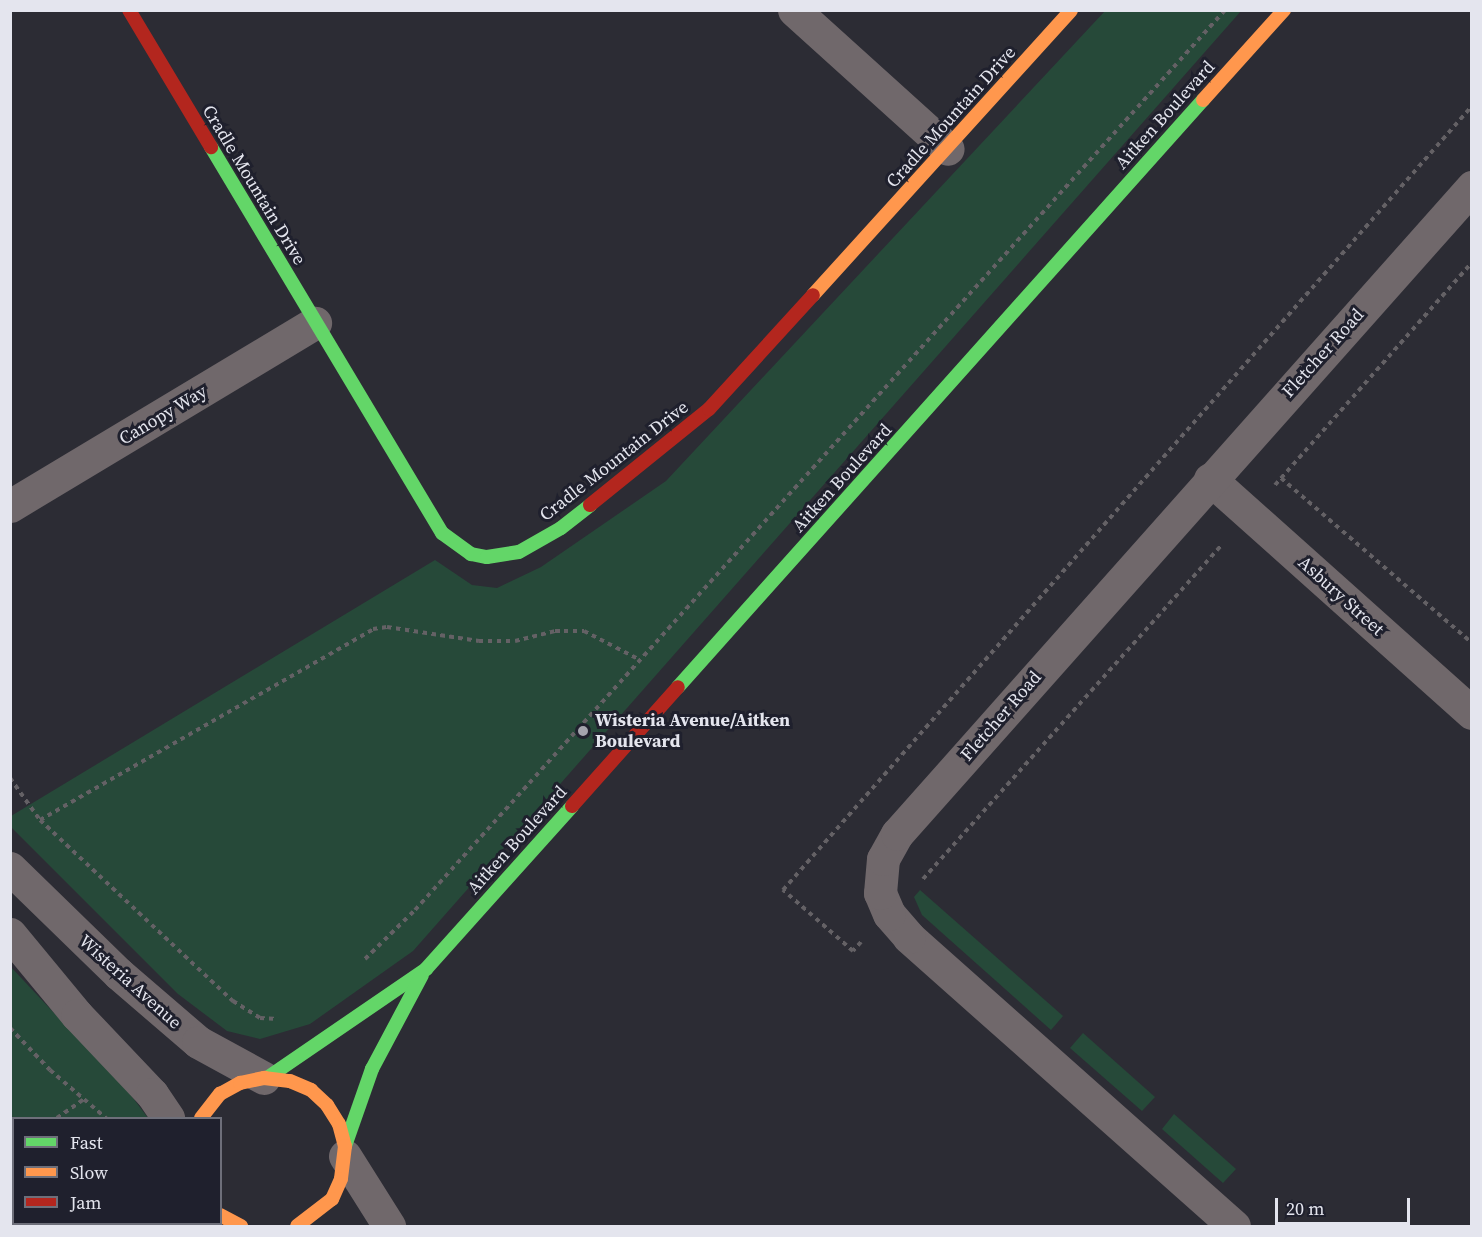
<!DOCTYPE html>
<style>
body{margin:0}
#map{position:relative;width:1482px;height:1237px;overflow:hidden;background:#2c2c34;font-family:"Source Serif 4",serif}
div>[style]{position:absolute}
.green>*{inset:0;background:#264939}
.path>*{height:4px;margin-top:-2px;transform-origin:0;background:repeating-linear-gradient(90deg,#646165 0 4.5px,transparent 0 9px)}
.street>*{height:33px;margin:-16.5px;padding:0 16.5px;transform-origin:16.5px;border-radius:16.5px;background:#70686b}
.fast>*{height:14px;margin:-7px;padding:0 7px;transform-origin:7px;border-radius:7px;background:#63d668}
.slow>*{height:14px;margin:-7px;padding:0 7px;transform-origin:7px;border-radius:7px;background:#ff974d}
.jam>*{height:14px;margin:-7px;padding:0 7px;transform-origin:7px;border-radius:7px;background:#b3261e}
.dots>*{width:16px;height:16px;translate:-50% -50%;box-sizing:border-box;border:3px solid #1f202d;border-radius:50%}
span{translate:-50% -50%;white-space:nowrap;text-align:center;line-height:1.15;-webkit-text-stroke:6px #1f202d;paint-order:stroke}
.street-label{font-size:18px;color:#e4e5ee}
.poi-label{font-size:18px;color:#e4e5ee;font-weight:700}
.left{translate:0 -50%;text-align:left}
.frame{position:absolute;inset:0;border:12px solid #e4e5ee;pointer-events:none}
.legend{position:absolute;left:12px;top:1117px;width:210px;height:108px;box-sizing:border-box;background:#1f202d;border:2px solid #6e6f7a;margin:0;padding:8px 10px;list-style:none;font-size:18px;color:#e4e5ee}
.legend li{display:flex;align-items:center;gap:12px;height:30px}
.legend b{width:30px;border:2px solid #6e6f7a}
.scale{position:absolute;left:1275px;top:1198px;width:135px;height:27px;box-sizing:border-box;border:3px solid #e4e5ee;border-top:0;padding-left:8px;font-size:18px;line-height:21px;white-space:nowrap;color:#e4e5ee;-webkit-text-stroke:4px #1f202d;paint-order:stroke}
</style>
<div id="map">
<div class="green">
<i style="clip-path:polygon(1105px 11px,1241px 11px,413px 951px,310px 1024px,260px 1039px,227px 1031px,178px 994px,11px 827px,11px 816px,435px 560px,472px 585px,497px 588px,541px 567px,666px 481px)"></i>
<i style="clip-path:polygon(920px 890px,1063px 1016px,1051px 1030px,922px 915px,914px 897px)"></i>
<i style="clip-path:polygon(10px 966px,130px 1094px,148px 1118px,14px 1118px,14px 1224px,131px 1224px,129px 1226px,11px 1226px)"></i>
<i style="clip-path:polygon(1083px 1033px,1155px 1097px,1142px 1111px,1070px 1048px)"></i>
<i style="clip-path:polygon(1174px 1114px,1236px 1169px,1223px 1183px,1162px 1129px)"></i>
</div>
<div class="path">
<i style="left:1281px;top:478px;width:252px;rotate:40.8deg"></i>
<i style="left:1275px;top:485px;width:298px;rotate:-48.5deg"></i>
<i style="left:10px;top:778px;width:52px;rotate:54.5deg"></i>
<i style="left:40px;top:820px;width:265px;rotate:43.2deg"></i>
<i style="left:233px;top:1001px;width:32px;rotate:32deg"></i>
<i style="left:260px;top:1018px;width:18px;rotate:3deg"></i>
<i style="left:40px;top:820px;width:384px;rotate:-29.8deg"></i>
<i style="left:373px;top:629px;width:14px;rotate:-8deg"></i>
<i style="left:387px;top:627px;width:93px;rotate:8.7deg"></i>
<i style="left:479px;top:641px;width:36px"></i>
<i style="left:515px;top:641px;width:41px;rotate:-14deg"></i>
<i style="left:555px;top:631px;width:29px"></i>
<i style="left:584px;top:631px;width:61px;rotate:27.4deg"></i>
<i style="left:923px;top:879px;width:449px;rotate:-48.2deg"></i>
<i style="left:861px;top:942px;width:12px;rotate:132deg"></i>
<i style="left:853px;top:951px;width:93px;rotate:-138.9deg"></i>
<i style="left:783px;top:890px;width:1044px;rotate:-48.69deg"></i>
<i style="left:365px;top:959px;width:70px;rotate:-44.4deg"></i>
<i style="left:415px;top:910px;width:1211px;rotate:-48.01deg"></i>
<i style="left:10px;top:1028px;width:58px;rotate:46.4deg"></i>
<i style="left:50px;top:1070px;width:74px;rotate:40.6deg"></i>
<i style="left:57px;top:1118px;width:32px;rotate:-35deg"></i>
<i style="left:10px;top:1150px;width:4px;rotate:-27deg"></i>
<i style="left:122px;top:1226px;width:3px;rotate:-45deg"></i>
</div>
<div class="street">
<i style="left:794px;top:10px;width:207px;rotate:42.1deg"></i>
<i style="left:1210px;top:479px;width:351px;rotate:41.8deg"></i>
<i style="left:10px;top:506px;width:356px;rotate:-31deg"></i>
<i style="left:10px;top:868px;width:152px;rotate:44.2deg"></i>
<i style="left:119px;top:974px;width:104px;rotate:40.7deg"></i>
<i style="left:198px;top:1042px;width:75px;rotate:28.6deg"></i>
<i style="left:10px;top:934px;width:105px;rotate:50.4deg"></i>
<i style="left:77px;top:1015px;width:109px;rotate:46.5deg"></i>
<i style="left:152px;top:1094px;width:29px;rotate:56deg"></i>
<i style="left:345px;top:1156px;width:83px;rotate:57.8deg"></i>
<i style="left:1234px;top:1226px;width:435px;rotate:-138.4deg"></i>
<i style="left:909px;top:937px;width:30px;rotate:-131deg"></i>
<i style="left:889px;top:914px;width:23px;rotate:-113deg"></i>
<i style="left:880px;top:893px;width:34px;rotate:-85deg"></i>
<i style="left:883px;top:859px;width:29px;rotate:-61deg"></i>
<i style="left:897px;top:834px;width:866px;rotate:-48.37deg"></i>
</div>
<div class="fast">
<i style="left:211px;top:147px;width:450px;rotate:59.1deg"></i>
<i style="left:442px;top:533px;width:36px;rotate:36deg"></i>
<i style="left:471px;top:554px;width:16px;rotate:11deg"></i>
<i style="left:487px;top:557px;width:32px;rotate:-9deg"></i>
<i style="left:519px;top:552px;width:48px;rotate:-29.7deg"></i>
<i style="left:561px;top:528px;width:37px;rotate:-38deg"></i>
<i style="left:678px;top:687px;width:788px;rotate:-48.19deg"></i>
<i style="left:267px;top:1078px;width:193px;rotate:-34.4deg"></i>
<i style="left:426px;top:969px;width:219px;rotate:-48.1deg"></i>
<i style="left:345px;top:1146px;width:82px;rotate:-70.7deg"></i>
<i style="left:372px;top:1069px;width:106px;rotate:-62deg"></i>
</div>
<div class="slow">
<i style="left:1203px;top:100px;width:121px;rotate:-48deg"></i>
<i style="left:813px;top:295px;width:384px;rotate:-47.8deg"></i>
<i style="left:201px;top:1118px;width:31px;rotate:-52deg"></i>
<i style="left:220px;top:1094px;width:23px;rotate:-29deg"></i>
<i style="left:240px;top:1083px;width:25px;rotate:-12deg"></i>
<i style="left:264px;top:1078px;width:26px;rotate:7deg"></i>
<i style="left:290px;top:1081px;width:23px;rotate:23deg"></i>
<i style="left:311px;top:1090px;width:22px;rotate:43deg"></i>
<i style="left:327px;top:1105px;width:22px;rotate:58deg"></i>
<i style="left:339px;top:1124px;width:23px;rotate:75deg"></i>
<i style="left:345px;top:1146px;width:33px;rotate:97deg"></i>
<i style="left:341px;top:1179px;width:22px;rotate:114deg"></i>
<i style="left:332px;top:1199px;width:44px;rotate:142.4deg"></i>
<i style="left:220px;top:1215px;width:24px;rotate:28deg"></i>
</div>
<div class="jam">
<i style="left:129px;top:10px;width:160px;rotate:59.1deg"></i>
<i style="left:590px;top:505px;width:153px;rotate:-38.9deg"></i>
<i style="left:709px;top:409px;width:154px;rotate:-47.6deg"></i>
<i style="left:572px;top:806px;width:159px;rotate:-48.3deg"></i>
<i style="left:167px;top:1226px;width:2px;rotate:-63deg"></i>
</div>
<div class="dots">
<i style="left:583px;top:731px;background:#a4a4ad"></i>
</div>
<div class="street-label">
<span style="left:1165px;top:115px;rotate:-48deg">Aitken Boulevard</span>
<span style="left:951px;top:117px;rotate:-48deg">Cradle Mountain Drive</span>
<span style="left:254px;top:185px;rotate:59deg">Cradle Mountain Drive</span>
<span style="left:1323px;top:353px;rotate:-48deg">Fletcher Road</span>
<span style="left:163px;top:415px;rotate:-31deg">Canopy Way</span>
<span style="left:614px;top:461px;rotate:-38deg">Cradle Mountain Drive</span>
<span style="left:842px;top:478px;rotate:-48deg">Aitken Boulevard</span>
<span style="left:1341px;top:596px;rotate:42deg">Asbury Street</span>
<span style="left:1001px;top:716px;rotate:-49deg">Fletcher Road</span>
<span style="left:517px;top:840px;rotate:-48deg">Aitken Boulevard</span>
<span style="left:130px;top:982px;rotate:42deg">Wisteria Avenue</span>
</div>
<div class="poi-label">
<span class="left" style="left:595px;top:731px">Wisteria Avenue/Aitken<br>Boulevard</span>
</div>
<div class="frame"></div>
<ul class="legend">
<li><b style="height:8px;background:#63d668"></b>Fast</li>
<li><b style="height:8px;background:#ff974d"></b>Slow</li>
<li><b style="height:8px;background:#b3261e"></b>Jam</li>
</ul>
<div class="scale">20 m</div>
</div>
